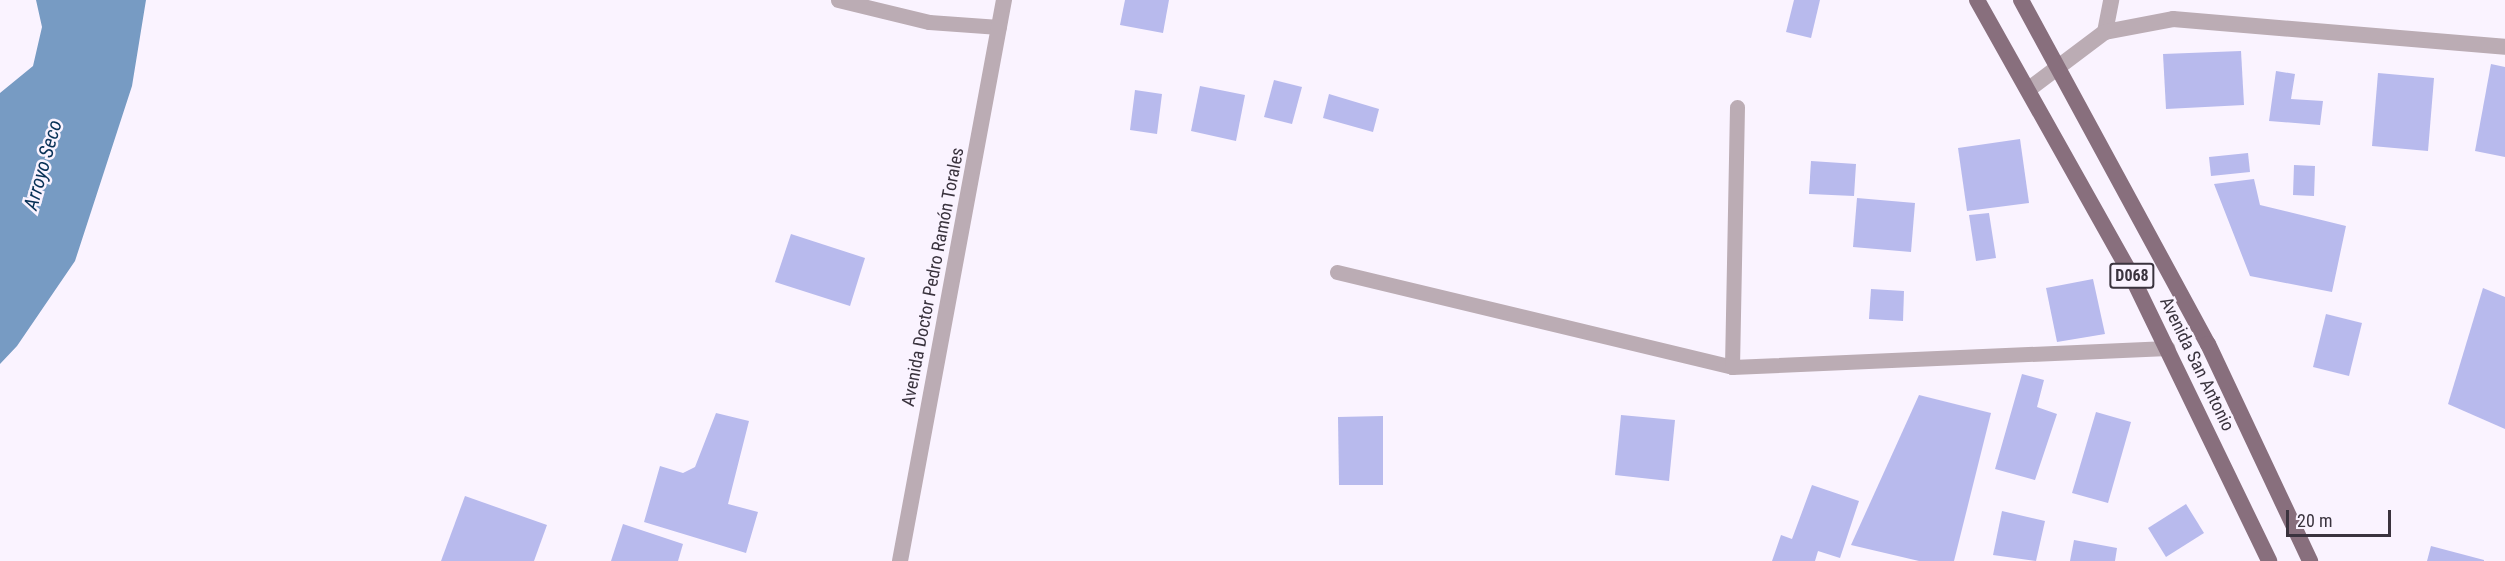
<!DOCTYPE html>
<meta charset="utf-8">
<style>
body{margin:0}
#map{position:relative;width:2505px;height:561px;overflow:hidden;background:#faf3ff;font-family:"Roboto Condensed",sans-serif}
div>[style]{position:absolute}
.water>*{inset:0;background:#779bc3}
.building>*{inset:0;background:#b8baed}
.service>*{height:15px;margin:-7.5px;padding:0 7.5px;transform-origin:7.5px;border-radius:7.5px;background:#bbacb4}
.minor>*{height:16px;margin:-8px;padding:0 8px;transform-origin:8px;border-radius:8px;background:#bbacb4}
.tertiary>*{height:16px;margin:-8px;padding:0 8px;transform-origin:8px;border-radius:8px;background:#bbacb4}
.primary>*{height:16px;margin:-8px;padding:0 8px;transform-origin:8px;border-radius:8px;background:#886f7d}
span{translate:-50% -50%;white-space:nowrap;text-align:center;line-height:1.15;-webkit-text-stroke:5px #faf3ff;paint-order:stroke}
.shield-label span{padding:2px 4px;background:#faf3ff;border:2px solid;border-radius:4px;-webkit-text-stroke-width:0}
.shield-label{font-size:16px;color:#3a333e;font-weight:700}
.street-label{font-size:18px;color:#3a333e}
.water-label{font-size:20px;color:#073056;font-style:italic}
.scale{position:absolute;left:2286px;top:510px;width:105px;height:27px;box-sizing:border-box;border:3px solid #3a333e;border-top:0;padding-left:8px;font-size:18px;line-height:21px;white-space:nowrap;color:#3a333e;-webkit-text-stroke:4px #faf3ff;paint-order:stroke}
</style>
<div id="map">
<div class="water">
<i style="clip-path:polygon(36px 0,146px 0,132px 86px,75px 261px,17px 346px,0 364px,0 93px,33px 66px,42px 27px)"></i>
</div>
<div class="building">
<i style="clip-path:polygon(1125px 0,1169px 0,1163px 33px,1120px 25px)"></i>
<i style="clip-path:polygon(1794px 0,1820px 0,1811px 38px,1786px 32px)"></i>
<i style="clip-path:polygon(2241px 51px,2244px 105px,2166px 109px,2163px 54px)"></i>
<i style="clip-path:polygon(2491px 64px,2505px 67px,2505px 157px,2475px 151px)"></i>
<i style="clip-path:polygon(2276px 71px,2295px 74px,2291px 99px,2323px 101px,2320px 125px,2269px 121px)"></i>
<i style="clip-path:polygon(2378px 73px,2434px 78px,2428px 151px,2372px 146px)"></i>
<i style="clip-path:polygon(1274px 80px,1302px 87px,1292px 124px,1264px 117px)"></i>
<i style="clip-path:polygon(1200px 86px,1245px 95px,1236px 141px,1191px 131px)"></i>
<i style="clip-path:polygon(1135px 90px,1162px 94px,1157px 134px,1130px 130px)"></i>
<i style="clip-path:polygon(1329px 94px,1379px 109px,1373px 132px,1323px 118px)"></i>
<i style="clip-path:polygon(2020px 139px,2029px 203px,1967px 211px,1958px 148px)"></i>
<i style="clip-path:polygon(2248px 153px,2250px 172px,2211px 176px,2209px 157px)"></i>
<i style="clip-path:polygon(1811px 161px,1856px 164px,1854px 196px,1809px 194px)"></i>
<i style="clip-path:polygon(2294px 165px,2315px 166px,2314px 196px,2293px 195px)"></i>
<i style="clip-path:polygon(2254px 179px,2260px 205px,2346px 226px,2332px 292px,2250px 276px,2214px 184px)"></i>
<i style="clip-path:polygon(1857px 198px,1915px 203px,1911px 252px,1853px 247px)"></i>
<i style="clip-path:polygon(1989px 213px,1996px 258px,1976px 261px,1969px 215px)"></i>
<i style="clip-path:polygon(791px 234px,865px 258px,850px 306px,775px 282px)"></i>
<i style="clip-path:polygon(2093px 279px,2105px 334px,2057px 342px,2046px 288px)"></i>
<i style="clip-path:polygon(2483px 288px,2505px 297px,2505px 429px,2448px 404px)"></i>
<i style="clip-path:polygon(1871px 289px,1904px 291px,1903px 321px,1869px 319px)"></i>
<i style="clip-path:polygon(2326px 314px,2362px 323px,2349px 376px,2313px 367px)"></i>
<i style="clip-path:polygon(2022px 374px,2044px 380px,2037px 407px,2057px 414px,2035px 480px,1995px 469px)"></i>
<i style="clip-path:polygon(1919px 395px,1991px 413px,1954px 561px,1919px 561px,1851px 545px)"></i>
<i style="clip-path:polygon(2096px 412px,2131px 422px,2108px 503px,2072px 493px)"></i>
<i style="clip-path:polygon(716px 413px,749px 421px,728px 504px,758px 512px,746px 553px,644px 522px,660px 466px,683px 473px,695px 467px)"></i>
<i style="clip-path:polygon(1621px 415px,1675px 420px,1669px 481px,1615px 475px)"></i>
<i style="clip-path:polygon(1383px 416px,1383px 485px,1339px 485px,1338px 417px)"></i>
<i style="clip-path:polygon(1812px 485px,1859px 501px,1840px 558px,1818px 551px,1815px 561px,1772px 561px,1781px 535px,1792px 539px)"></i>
<i style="clip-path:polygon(465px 496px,547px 525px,534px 561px,441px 561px)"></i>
<i style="clip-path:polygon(2186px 504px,2204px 533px,2166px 557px,2148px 528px)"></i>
<i style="clip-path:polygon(2002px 511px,2045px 521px,2036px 561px,1993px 555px)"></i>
<i style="clip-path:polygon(623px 524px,683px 544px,678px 561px,611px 561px)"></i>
<i style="clip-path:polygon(2074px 540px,2117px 548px,2115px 561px,2070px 561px)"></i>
<i style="clip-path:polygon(2431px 546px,2484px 560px,2484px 561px,2427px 561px)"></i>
</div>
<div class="service">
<i style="left:838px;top:0;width:94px;rotate:13.6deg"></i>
<i style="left:929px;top:22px;width:70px;rotate:4.1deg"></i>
<i style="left:1337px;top:272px;width:406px;rotate:13.5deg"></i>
<i style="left:1732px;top:367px;width:436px;rotate:-2.5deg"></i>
<i style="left:1732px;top:367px;width:260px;rotate:-88.9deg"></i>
</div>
<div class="minor">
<i style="left:2105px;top:32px;width:33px;rotate:-79deg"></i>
<i style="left:2029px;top:89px;width:95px;rotate:-36.9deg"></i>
<i style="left:2105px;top:32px;width:69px;rotate:-10.8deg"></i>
<i style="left:2173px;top:19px;width:333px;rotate:4.8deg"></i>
</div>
<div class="tertiary">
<i style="left:900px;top:561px;width:571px;rotate:-79.5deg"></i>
</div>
<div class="primary">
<i style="left:1977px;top:0;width:313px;rotate:60.7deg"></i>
<i style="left:2130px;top:273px;width:320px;rotate:64.2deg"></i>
<i style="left:2021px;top:0;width:392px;rotate:61.5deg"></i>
<i style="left:2208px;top:344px;width:240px;rotate:64.8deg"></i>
</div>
<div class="shield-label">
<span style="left:2132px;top:276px">D068</span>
</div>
<div class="street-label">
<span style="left:933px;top:277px;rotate:-79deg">Avenida Doctor Pedro Ramón Torales</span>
<span style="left:2197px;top:364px;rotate:64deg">Avenida San Antonio</span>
</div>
<div class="water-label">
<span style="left:43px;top:165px;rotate:-74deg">Arroyo Seco</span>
</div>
<div class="scale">20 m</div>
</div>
